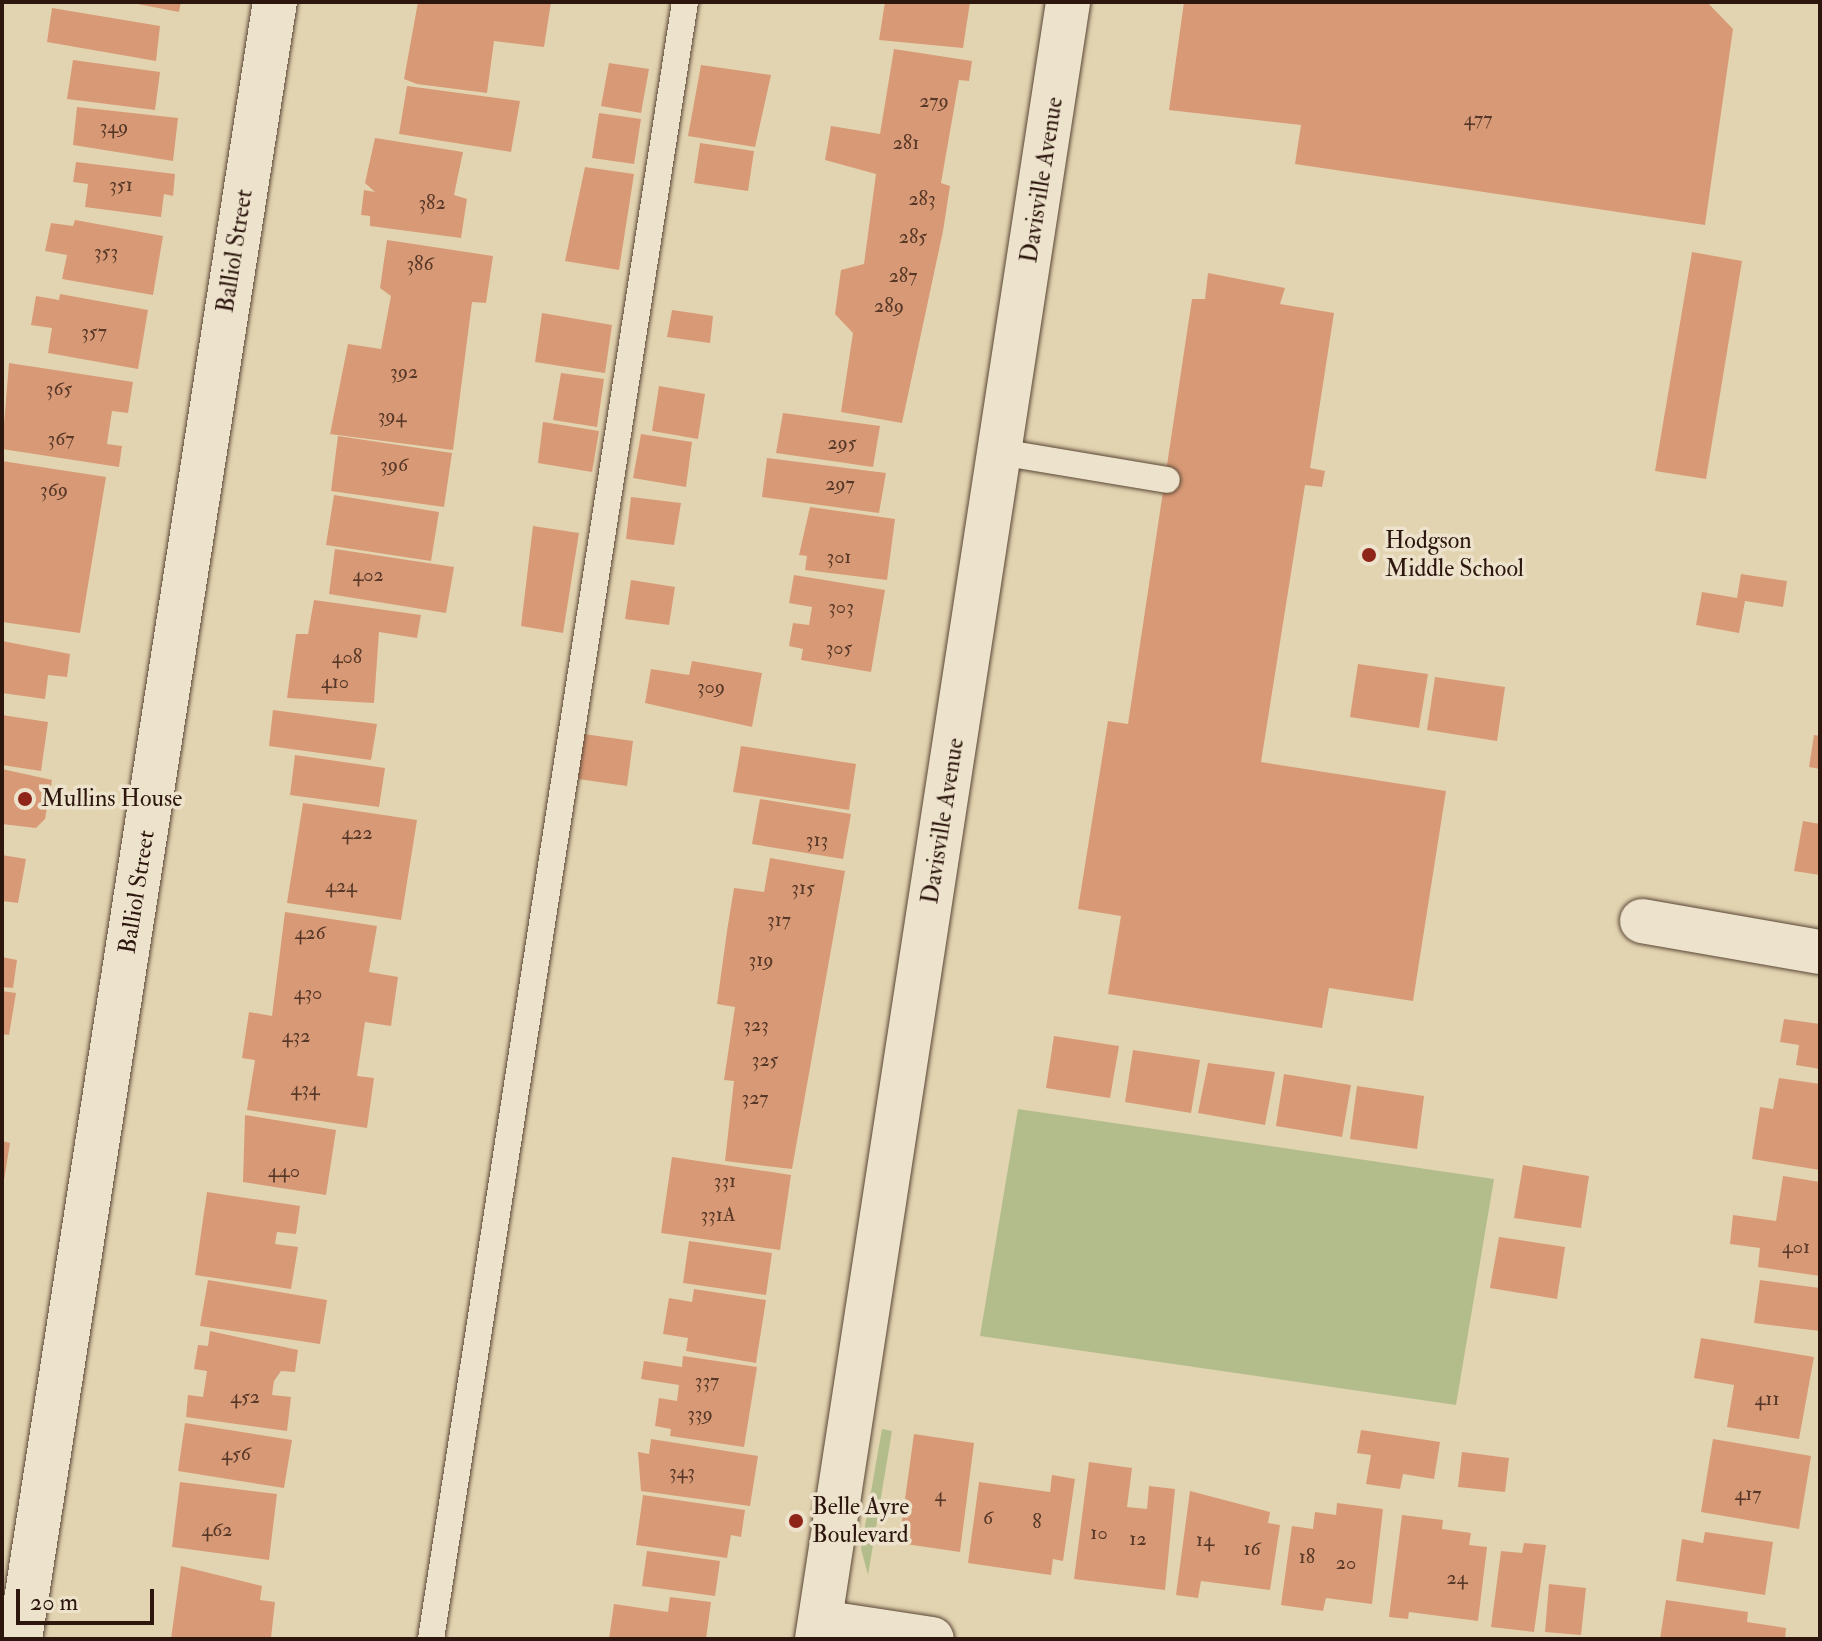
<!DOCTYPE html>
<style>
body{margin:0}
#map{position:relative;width:1822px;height:1641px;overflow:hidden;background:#e3d4b1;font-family:"IM FELL Double Pica",serif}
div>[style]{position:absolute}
.green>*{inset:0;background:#b3bd8c}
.building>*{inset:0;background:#d89a76}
.roads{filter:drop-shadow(0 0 2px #5a4636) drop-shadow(0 0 2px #5a4636)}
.lane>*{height:26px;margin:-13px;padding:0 13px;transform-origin:13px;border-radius:13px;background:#ede3cc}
.street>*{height:44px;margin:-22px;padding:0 22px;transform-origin:22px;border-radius:22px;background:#ede3cc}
.secondary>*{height:44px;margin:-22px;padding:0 22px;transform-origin:22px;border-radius:22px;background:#ede3cc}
.dots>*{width:22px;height:22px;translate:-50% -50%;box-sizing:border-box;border:4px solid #ede3cc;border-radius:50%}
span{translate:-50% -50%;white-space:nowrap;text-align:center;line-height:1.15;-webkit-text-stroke:7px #ede3cc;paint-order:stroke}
.number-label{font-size:20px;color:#573727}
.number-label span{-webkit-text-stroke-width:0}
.street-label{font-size:24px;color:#2c160d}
.poi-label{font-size:24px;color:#2c160d}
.left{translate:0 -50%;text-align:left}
.frame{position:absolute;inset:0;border:4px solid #2c160d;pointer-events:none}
.scale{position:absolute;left:16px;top:1589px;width:138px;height:36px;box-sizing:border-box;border:4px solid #2c160d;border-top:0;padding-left:10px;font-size:24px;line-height:28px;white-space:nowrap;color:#2c160d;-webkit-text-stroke:6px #ede3cc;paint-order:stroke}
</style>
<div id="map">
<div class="green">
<i style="clip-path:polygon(1018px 1109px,1494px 1179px,1456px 1405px,980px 1336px)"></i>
<i style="clip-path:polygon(882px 1429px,892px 1431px,868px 1575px,861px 1549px)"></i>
</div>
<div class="building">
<i style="clip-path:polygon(127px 2px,181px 2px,179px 12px)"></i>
<i style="clip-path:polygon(418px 2px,551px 2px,544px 47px,494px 41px,487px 93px,417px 84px,404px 79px)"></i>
<i style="clip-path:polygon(970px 2px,963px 48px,879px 40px,885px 2px)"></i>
<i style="clip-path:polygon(1184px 2px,1707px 2px,1733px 29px,1705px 225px,1295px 164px,1301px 125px,1169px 110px)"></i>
<i style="clip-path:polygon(52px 8px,160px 26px,156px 61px,47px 42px)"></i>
<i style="clip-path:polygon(894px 49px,972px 61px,969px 81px,959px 80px,941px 183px,950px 186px,943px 231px,902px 423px,841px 412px,853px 333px,835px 314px,841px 270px,864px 264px,876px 174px,825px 160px,831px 126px,880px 134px)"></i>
<i style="clip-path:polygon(73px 60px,160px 72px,155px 110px,67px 99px)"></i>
<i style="clip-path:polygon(609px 63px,649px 69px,641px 113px,601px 106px)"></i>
<i style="clip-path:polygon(701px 65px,771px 75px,755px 147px,688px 136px)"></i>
<i style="clip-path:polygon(407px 86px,520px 101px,511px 152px,399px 134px)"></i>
<i style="clip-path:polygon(77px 107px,178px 118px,173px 161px,73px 145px)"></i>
<i style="clip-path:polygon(599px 113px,641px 119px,634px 164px,592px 158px)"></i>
<i style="clip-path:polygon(375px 138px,463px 152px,454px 195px,467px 199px,461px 238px,370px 226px,370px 216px,361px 215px,364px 190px,375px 192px,365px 183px)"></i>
<i style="clip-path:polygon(700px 143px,754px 151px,748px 191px,694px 183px)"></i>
<i style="clip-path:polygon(76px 162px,175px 174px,173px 196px,164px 194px,161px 217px,85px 207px,88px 184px,73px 182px)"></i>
<i style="clip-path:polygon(585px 167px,634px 174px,619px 270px,565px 261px)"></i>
<i style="clip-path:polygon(75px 220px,163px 236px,153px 295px,62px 279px,67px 255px,45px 251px,51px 223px,73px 226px)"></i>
<i style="clip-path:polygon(387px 240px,493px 256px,486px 303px,472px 302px,453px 450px,330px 434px,348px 344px,381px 349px,391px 296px,380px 288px)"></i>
<i style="clip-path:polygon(1692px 252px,1742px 261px,1706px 479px,1655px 471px)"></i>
<i style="clip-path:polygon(1208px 273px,1285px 288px,1280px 304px,1334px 313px,1310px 468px,1325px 471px,1322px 487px,1305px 485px,1261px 762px,1446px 791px,1413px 1001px,1329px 988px,1322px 1028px,1108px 994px,1121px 916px,1078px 909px,1108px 721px,1128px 724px,1192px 299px,1205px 299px)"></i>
<i style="clip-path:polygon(60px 294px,148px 310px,138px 369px,48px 353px,52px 328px,31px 325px,36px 296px,59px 300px)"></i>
<i style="clip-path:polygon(672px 310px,713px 316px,710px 343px,667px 337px)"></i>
<i style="clip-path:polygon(542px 313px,612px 325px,605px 373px,535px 362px)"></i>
<i style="clip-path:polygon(9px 363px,133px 382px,128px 413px,112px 411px,107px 444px,122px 446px,119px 467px,2px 449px)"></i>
<i style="clip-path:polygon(561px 373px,604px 379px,597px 427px,553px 420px)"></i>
<i style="clip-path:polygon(659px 386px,705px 394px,698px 439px,652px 431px)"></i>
<i style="clip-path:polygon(783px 413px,880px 426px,873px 467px,776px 453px)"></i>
<i style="clip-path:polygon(543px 422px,599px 431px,592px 472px,538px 463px)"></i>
<i style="clip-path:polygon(641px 434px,692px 442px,686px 487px,633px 478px)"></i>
<i style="clip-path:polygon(338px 436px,452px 453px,444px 507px,331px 491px)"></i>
<i style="clip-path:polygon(767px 458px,886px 473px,879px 513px,762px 497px)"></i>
<i style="clip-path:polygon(2px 461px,106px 477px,80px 633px,2px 622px)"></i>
<i style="clip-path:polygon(334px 495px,439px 512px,431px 561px,326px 545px)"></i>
<i style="clip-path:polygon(631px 497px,681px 503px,674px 545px,626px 539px)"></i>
<i style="clip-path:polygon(810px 507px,895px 519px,887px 580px,805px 570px,807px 556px,799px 555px)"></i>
<i style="clip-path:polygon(533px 526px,579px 533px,563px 633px,521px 626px)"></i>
<i style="clip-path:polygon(335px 549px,454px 567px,446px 613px,329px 594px)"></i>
<i style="clip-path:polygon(1741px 574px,1787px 581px,1783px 607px,1745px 601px,1739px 633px,1696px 625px,1702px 592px,1737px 598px)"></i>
<i style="clip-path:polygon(794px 575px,885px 590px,871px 672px,801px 660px,803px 649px,789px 646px,793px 623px,809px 625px,812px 607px,789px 603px)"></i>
<i style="clip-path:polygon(631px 580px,675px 587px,669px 625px,625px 619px)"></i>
<i style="clip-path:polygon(314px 600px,421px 615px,417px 638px,379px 632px,374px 703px,287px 698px,296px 634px,308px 634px)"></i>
<i style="clip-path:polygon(2px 641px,70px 654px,67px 677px,48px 675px,45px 699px,2px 693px)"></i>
<i style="clip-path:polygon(692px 661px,762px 673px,752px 727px,645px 703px,651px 669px,689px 675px)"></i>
<i style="clip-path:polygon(1358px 664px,1428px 674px,1419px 728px,1350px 717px)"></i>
<i style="clip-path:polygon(1435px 677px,1505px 687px,1497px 741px,1427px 730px)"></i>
<i style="clip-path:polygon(273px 710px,377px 724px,371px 760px,269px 746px)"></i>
<i style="clip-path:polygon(2px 715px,48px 722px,41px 771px,2px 765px)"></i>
<i style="clip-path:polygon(584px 734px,633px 741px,627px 786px,578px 779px)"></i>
<i style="clip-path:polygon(1814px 735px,1820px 736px,1820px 769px,1809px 767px)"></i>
<i style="clip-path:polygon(741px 746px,856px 764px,849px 810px,733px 792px)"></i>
<i style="clip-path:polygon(295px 755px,385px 768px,379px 807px,290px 795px)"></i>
<i style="clip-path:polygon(2px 769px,52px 780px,45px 819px,36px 828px,2px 824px)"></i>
<i style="clip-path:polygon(760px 799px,851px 814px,843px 859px,752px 844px)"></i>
<i style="clip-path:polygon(303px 803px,417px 820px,401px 920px,287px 903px)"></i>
<i style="clip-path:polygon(1803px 821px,1820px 824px,1820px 875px,1794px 871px)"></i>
<i style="clip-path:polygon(2px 855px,26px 859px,18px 903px,2px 901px)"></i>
<i style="clip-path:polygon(770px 858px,845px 871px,792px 1169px,725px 1161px,734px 1081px,724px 1080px,735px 1007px,717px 1004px,727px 931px,734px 888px,764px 892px)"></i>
<i style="clip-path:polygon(285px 912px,377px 926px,369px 972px,398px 977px,391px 1026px,365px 1022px,357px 1076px,374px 1078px,367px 1128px,247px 1110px,255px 1060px,242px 1058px,249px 1012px,272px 1016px)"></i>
<i style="clip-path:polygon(2px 957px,17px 960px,13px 988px,2px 987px)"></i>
<i style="clip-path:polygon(2px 991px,16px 993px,9px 1035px,2px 1034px)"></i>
<i style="clip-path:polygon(1784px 1019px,1820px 1024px,1820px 1069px,1796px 1065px,1799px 1045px,1780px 1042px)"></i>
<i style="clip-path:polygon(1054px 1036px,1119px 1046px,1110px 1098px,1046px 1088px)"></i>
<i style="clip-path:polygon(1133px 1050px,1200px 1060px,1191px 1113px,1125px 1102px)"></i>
<i style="clip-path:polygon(1208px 1063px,1275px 1072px,1265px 1125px,1198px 1113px)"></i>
<i style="clip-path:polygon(1284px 1074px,1351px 1085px,1342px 1137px,1276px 1126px)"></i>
<i style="clip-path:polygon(1779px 1078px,1820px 1084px,1820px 1170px,1752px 1159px,1760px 1107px,1773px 1109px)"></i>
<i style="clip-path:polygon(1357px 1086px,1424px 1096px,1417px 1149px,1350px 1139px)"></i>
<i style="clip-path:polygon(245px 1115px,336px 1130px,326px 1195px,243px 1182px)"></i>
<i style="clip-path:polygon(2px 1141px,10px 1143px,4px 1180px,2px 1180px)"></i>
<i style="clip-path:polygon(672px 1157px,791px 1175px,780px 1250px,661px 1233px)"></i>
<i style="clip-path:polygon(1523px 1165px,1589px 1176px,1581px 1228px,1514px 1218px)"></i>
<i style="clip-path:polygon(1783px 1176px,1820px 1182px,1820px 1276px,1758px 1267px,1760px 1248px,1730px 1244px,1733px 1215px,1776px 1221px)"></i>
<i style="clip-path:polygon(207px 1192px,300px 1206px,296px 1234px,277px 1232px,275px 1244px,298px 1247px,291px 1289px,195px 1275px)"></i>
<i style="clip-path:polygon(1499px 1237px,1565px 1247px,1557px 1299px,1490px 1288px)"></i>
<i style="clip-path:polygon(689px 1241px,772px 1253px,766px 1295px,683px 1283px)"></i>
<i style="clip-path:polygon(208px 1280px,327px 1300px,320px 1344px,200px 1326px)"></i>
<i style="clip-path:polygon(1760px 1280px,1820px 1288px,1820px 1331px,1754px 1323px)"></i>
<i style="clip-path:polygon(694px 1289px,766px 1300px,756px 1363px,686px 1351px,688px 1338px,663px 1334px,669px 1298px,692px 1302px)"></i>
<i style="clip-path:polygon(210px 1331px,298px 1350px,295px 1372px,281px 1371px,274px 1381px,272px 1395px,291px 1397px,287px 1431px,186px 1417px,188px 1395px,203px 1397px,207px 1371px,194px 1369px,198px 1345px,208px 1346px)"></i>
<i style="clip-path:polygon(1701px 1338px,1814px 1357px,1799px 1439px,1727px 1427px,1734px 1385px,1694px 1378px)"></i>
<i style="clip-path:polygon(683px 1356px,757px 1367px,744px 1447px,670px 1436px,671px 1429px,655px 1426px,659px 1398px,677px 1401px,679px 1385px,641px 1379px,644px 1361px,682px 1367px)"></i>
<i style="clip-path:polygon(185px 1423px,292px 1440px,284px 1488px,178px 1471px)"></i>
<i style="clip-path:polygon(1361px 1430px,1440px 1442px,1434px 1479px,1403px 1474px,1400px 1489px,1366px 1484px,1371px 1455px,1357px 1453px)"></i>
<i style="clip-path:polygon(914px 1434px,974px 1443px,960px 1552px,899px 1543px)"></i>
<i style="clip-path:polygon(651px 1439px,758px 1456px,750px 1506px,641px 1491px,638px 1452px,649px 1454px)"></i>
<i style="clip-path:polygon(1713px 1439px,1811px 1456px,1799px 1529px,1701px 1512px)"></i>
<i style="clip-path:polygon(1462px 1452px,1509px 1458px,1505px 1492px,1458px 1487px)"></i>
<i style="clip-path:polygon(1089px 1462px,1132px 1468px,1127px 1507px,1147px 1509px,1149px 1486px,1175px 1489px,1165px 1590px,1074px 1579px)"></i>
<i style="clip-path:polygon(1052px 1475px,1075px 1479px,1063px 1561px,1053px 1559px,1051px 1575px,968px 1563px,979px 1482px,1050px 1492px)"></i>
<i style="clip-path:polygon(180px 1482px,277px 1494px,269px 1560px,172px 1547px)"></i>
<i style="clip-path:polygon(1190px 1491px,1270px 1512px,1268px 1523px,1280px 1525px,1270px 1590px,1201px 1581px,1198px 1598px,1176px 1595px)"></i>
<i style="clip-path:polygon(643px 1495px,745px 1510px,741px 1537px,731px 1535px,727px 1558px,636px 1545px)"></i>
<i style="clip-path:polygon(1337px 1503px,1383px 1509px,1372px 1604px,1326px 1598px,1323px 1611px,1281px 1605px,1292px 1526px,1313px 1529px,1315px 1512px,1336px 1515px)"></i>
<i style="clip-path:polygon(1402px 1515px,1443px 1520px,1442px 1529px,1471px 1533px,1469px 1545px,1487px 1547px,1478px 1621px,1409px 1612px,1408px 1619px,1389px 1617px)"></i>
<i style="clip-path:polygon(1705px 1532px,1773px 1542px,1765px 1595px,1676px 1581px,1682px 1539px,1703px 1543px)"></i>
<i style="clip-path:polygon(1524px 1543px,1546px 1545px,1534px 1632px,1491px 1627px,1501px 1551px,1522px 1553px)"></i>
<i style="clip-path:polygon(647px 1551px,720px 1561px,715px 1596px,642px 1586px)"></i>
<i style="clip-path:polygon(181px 1566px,262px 1586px,260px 1600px,275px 1602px,271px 1638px,171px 1639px)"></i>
<i style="clip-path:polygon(1549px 1584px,1586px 1588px,1581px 1635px,1545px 1632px)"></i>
<i style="clip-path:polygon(670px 1597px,711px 1602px,706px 1639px,609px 1639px,614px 1604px,668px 1612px)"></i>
<i style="clip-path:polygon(1666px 1600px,1748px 1612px,1747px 1622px,1786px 1628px,1785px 1639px,1660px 1639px)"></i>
</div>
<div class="roads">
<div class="lane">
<i style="left:1000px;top:452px;width:169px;rotate:9.5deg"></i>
<i style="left:431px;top:1639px;width:1657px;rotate:-81.18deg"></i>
</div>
<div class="street">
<i style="left:1642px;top:921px;width:181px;rotate:9.9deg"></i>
<i style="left:820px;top:1622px;width:113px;rotate:8.6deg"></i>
<i style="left:20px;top:1639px;width:1657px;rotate:-81.15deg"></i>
</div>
<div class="secondary">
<i style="left:817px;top:1639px;width:1656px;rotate:-81.28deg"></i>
</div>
</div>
<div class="dots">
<i style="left:1369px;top:555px;background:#8f2418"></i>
<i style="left:25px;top:799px;background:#8f2418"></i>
<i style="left:796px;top:1521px;background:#8f2418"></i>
</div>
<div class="number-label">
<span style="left:934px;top:100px">279</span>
<span style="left:1478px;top:118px">477</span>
<span style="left:114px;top:126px">349</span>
<span style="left:906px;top:142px">281</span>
<span style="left:121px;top:184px">351</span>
<span style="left:922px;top:198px">283</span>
<span style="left:432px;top:202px">382</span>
<span style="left:913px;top:236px">285</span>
<span style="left:106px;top:251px">353</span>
<span style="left:420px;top:263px">386</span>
<span style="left:903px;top:275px">287</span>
<span style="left:889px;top:305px">289</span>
<span style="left:94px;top:331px">357</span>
<span style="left:404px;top:371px">392</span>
<span style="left:59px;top:388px">365</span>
<span style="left:392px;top:415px">394</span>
<span style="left:61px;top:438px">367</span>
<span style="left:842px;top:442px">295</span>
<span style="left:394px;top:464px">396</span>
<span style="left:840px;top:483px">297</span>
<span style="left:54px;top:489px">369</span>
<span style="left:839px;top:556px">301</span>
<span style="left:368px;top:574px">402</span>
<span style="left:841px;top:606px">303</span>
<span style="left:839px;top:647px">305</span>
<span style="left:347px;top:656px">408</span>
<span style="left:335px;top:681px">410</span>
<span style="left:711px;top:686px">309</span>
<span style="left:357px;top:832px">422</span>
<span style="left:817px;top:839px">313</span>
<span style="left:341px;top:885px">424</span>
<span style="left:803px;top:887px">315</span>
<span style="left:779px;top:919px">317</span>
<span style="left:310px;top:932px">426</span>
<span style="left:761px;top:959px">319</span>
<span style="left:308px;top:992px">430</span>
<span style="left:756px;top:1024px">323</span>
<span style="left:296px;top:1035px">432</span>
<span style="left:765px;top:1059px">325</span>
<span style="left:305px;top:1088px">434</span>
<span style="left:755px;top:1097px">327</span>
<span style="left:284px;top:1170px">440</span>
<span style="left:725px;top:1180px">331</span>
<span style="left:718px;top:1214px">331A</span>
<span style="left:1796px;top:1246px">401</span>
<span style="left:707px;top:1380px">337</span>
<span style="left:245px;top:1396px">452</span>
<span style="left:1767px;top:1398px">411</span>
<span style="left:700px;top:1413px">339</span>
<span style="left:236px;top:1453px">456</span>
<span style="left:682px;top:1471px">343</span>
<span style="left:1748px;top:1493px">417</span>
<span style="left:940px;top:1494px">4</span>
<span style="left:988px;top:1517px">6</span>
<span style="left:1037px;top:1521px">8</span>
<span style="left:217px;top:1529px">462</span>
<span style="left:1099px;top:1532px">10</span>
<span style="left:1138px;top:1538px">12</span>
<span style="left:1205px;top:1539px">14</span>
<span style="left:1252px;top:1548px">16</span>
<span style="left:1307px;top:1556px">18</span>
<span style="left:1346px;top:1562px">20</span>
<span style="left:1457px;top:1577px">24</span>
</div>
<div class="street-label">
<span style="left:1042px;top:180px;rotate:-81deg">Davisville Avenue</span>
<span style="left:235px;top:251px;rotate:-81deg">Balliol Street</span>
<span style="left:943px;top:821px;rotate:-81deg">Davisville Avenue</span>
<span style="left:137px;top:892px;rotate:-81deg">Balliol Street</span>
</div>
<div class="poi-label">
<span class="left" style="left:1385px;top:555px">Hodgson<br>Middle School</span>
<span class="left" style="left:41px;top:799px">Mullins House</span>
<span class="left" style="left:812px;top:1521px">Belle Ayre<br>Boulevard</span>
</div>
<div class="frame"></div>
<div class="scale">20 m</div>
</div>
